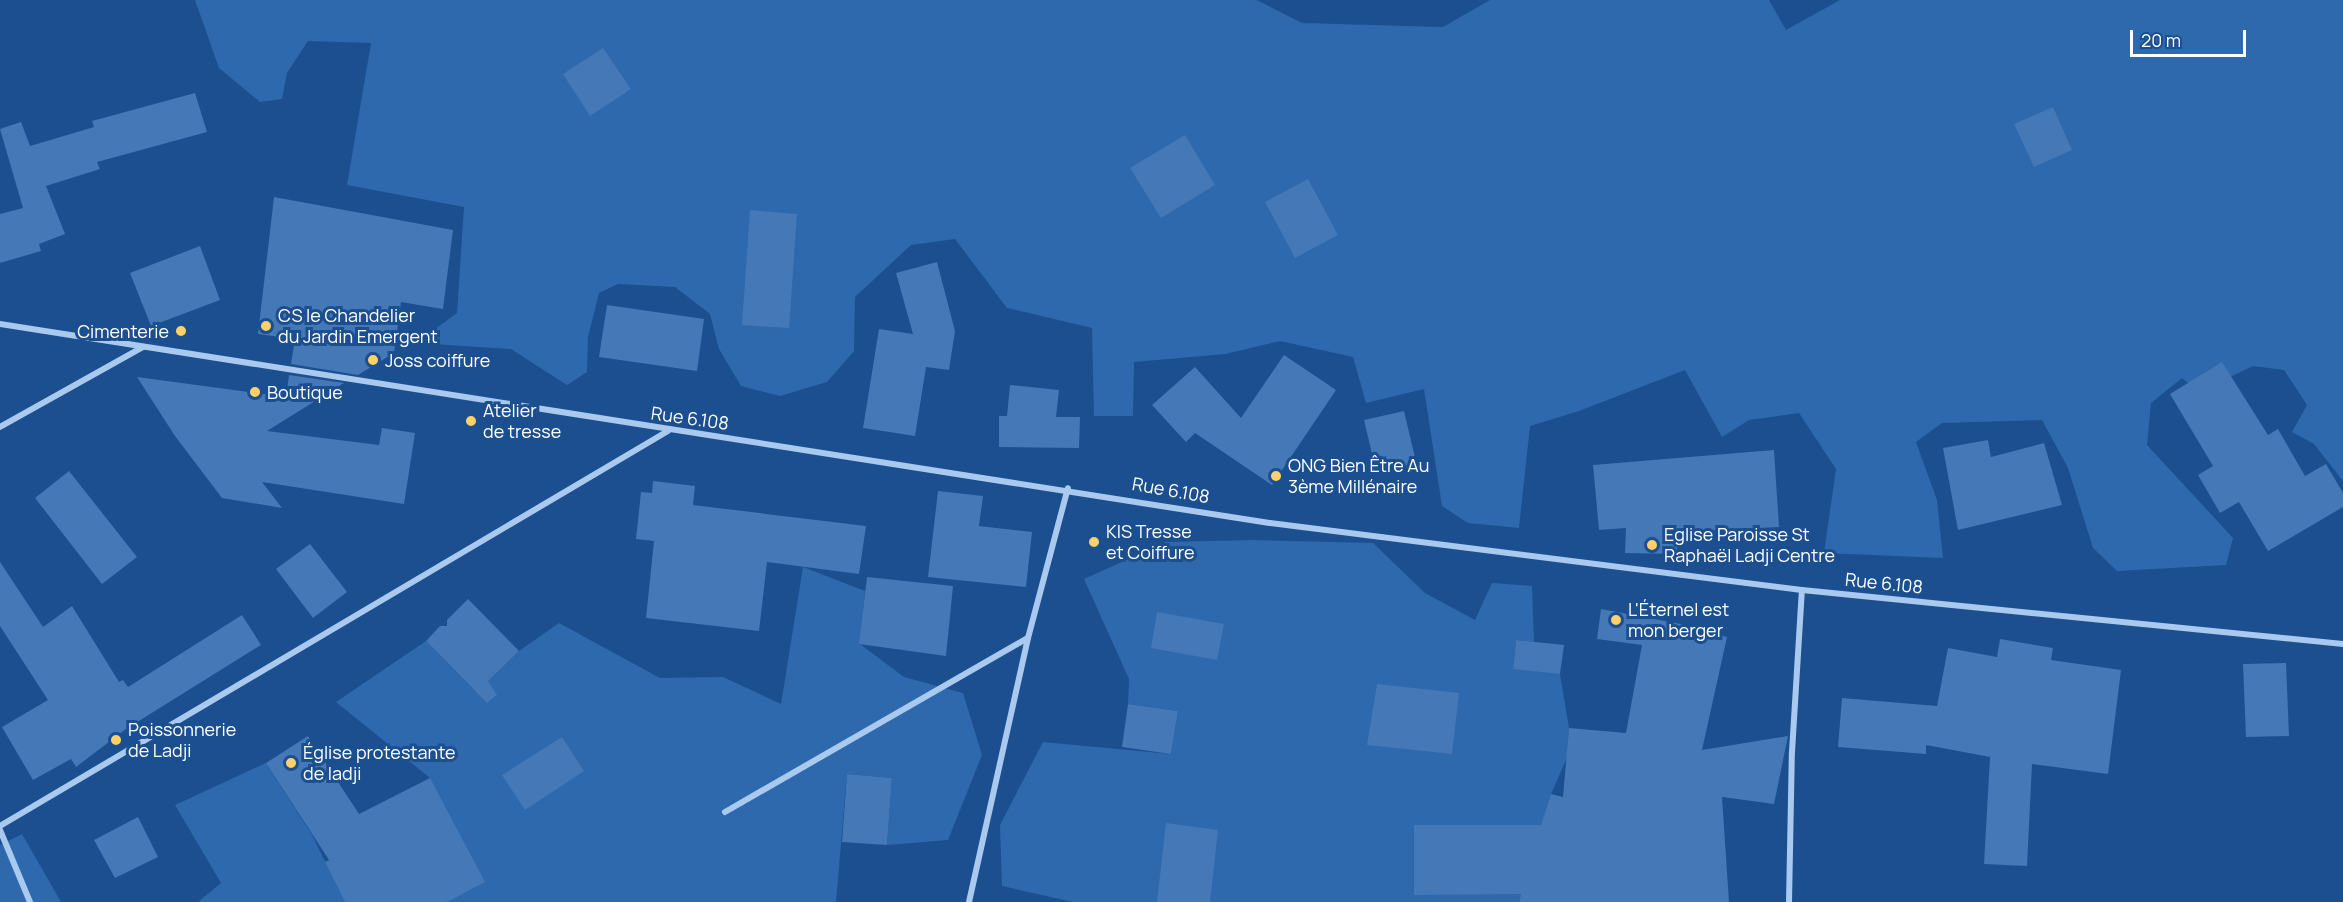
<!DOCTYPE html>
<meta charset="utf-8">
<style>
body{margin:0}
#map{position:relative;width:2343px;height:902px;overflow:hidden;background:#1b4f8f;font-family:Manrope,sans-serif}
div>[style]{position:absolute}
.green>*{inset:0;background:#2e69ad}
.building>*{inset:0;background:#4478b7}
.minor>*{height:6px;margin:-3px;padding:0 3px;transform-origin:3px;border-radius:3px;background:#a9c9ee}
.dots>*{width:16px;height:16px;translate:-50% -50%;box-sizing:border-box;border:3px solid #1b4f8f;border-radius:50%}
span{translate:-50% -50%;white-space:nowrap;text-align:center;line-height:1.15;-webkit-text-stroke:6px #1b4f8f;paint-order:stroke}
.poi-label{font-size:18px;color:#fff}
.left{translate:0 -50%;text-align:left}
.right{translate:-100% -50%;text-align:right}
.street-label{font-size:18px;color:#fff}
.scale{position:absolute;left:2130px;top:30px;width:116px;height:27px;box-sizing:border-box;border:3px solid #fff;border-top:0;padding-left:8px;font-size:18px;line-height:21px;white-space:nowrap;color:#fff;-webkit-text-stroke:4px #1b4f8f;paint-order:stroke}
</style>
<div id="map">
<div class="green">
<i style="clip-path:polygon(195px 0,1257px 0,1302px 23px,1443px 27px,1490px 0,1769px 0,1786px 30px,1840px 0,2343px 0,2343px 481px,2314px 444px,2292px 432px,2307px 405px,2284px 370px,2253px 366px,2199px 392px,2182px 378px,2151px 403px,2147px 445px,2233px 538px,2226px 565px,2117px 571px,2093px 548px,2068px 468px,2042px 420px,1942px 423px,1916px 442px,1937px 500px,1943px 558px,1824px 553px,1836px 469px,1799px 413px,1749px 420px,1722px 437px,1685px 370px,1579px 411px,1530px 426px,1519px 528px,1468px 523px,1442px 506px,1424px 389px,1366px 403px,1353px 357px,1280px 341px,1225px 354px,1134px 362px,1133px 416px,1094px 416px,1092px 328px,1007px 308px,955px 239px,911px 245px,855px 297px,854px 351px,827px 382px,780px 396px,741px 386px,719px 349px,710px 314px,675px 287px,618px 284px,599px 293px,588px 337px,587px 372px,567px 385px,511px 349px,416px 343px,457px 313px,464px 207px,347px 185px,371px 43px,308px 41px,287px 73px,282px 99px,260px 102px,219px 68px)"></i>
<i style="clip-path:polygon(1252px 540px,1373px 543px,1425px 593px,1475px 620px,1492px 583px,1532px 586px,1534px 642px,1516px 640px,1513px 668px,1560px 674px,1569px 728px,1567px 758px,1551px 794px,1519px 902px,1073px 902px,1002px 886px,1000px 825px,1043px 742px,1171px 754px,1178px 711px,1128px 704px,1129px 679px,1084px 579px,1166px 542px)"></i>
<i style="clip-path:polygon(803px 567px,865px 591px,860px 644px,904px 677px,963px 693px,982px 755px,948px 840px,887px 845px,892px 778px,847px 774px,836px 902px,447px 902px,430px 778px,336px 702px,426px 641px,476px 692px,519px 651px,559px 623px,660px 678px,723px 677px,781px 704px)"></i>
<i style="clip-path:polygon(266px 763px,312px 835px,345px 902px,198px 902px,221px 883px,175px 805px)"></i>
<i style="clip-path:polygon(22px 834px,61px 902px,0 902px,0 845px)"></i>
</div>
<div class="building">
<i style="clip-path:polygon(603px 48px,631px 89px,590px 116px,563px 74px)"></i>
<i style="clip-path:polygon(195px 93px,207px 132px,97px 162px,100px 169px,46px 186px,65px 234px,39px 244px,41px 251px,0 263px,0 214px,23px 208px,0 129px,21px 122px,30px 146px,94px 127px,92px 121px)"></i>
<i style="clip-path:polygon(2053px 107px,2072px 150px,2034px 167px,2014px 124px)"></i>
<i style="clip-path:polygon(1185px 135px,1215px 185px,1161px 218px,1130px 168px)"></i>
<i style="clip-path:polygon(1308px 179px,1338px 235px,1295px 258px,1265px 202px)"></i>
<i style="clip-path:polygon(274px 197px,453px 230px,443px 309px,401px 302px,394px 353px,358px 375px,291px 364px,295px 339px,258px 334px)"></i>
<i style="clip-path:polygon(750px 210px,797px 214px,789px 328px,742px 325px)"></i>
<i style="clip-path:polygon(200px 246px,220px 300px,151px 326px,130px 273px)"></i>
<i style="clip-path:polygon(937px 262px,955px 331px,949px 370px,926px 367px,915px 436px,863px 428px,879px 329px,913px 334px,896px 273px)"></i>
<i style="clip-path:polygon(607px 305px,704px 319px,697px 371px,599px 357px)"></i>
<i style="clip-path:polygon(1284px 355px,1336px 390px,1272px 485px,1195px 433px,1186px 442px,1152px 405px,1195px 367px,1241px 418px)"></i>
<i style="clip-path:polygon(2222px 362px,2268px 435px,2278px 429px,2305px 476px,2326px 464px,2343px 493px,2343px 507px,2268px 551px,2239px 502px,2220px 513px,2198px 475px,2213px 466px,2170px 394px)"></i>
<i style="clip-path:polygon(289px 375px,344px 383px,267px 431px,379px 445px,382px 428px,415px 433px,404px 504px,262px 482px,282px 508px,222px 498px,175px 436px,137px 377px,286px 397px)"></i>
<i style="clip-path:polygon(1010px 385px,1059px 390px,1056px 417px,1080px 417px,1079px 448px,999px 447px,999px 416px,1007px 416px)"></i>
<i style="clip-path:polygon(1404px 411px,1417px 466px,1377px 475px,1364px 420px)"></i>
<i style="clip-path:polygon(1988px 440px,1991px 457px,2044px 443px,2062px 505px,1958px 530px,1943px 448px)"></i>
<i style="clip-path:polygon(1774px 450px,1779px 527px,1677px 532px,1677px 554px,1625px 553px,1626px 528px,1599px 530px,1593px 465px)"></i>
<i style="clip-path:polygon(69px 471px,137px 557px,102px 584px,35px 498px)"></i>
<i style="clip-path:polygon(653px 481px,695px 486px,693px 505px,866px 526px,859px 574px,767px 562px,759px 631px,646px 618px,654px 541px,636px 539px,641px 492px,652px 493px)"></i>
<i style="clip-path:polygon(938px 491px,983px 496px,979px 526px,1032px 532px,1026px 587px,928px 577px)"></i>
<i style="clip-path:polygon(310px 544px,347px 592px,313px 618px,276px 569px)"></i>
<i style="clip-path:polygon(0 562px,43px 627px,72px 606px,119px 682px,123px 680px,128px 687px,242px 615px,261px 645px,126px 729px,76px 767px,71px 759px,33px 780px,2px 727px,48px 700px,0 626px)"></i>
<i style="clip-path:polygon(867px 577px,953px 586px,946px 656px,859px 644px)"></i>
<i style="clip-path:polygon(468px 599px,519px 651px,488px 681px,497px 695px,487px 703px,426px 641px,440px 626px,447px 626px,447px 620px)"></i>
<i style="clip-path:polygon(1601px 609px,1707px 629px,1706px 632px,1727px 637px,1702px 750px,1788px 736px,1774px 804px,1722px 797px,1729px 902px,1519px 902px,1521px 894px,1414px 895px,1414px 825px,1541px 825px,1551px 794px,1563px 797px,1569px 728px,1626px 733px,1642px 645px,1597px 639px)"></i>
<i style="clip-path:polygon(1157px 612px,1224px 624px,1217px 660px,1151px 648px)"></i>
<i style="clip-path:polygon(2000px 639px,2053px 648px,2051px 660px,2121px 670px,2108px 774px,2032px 764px,2027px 866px,1984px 864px,1990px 757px,1926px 745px,1926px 754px,1838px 747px,1842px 698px,1937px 706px,1948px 648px,1997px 657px)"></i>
<i style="clip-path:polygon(1516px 640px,1564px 645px,1560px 674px,1513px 669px)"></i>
<i style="clip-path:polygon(2286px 663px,2289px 736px,2246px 737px,2243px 664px)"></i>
<i style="clip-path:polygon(1377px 684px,1459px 693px,1452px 754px,1367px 745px)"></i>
<i style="clip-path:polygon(1128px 704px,1178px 711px,1171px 754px,1122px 747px)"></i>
<i style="clip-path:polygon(308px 736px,359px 814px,430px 778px,485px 882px,447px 902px,345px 902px,325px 862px,329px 860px,266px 763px)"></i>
<i style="clip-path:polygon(562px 737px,584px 771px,525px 810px,502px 775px)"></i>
<i style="clip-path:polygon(847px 774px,892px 778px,887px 845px,842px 842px)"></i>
<i style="clip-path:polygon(138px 817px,158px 857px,115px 878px,94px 840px)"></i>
<i style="clip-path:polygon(1166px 823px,1218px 830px,1210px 902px,1157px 902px)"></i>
</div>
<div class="minor">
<i style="left:0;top:324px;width:1285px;rotate:8.91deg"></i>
<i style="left:1270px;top:523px;width:536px;rotate:7.18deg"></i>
<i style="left:1802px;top:590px;width:544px;rotate:5.7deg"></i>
<i style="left:0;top:427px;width:164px;rotate:-29.2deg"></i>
<i style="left:725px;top:812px;width:349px;rotate:-29.9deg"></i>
<i style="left:0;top:826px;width:776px;rotate:-30.6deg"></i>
<i style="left:0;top:830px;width:78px;rotate:67.4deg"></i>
<i style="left:969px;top:902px;width:271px;rotate:-77.4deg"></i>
<i style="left:1028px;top:638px;width:155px;rotate:-75.1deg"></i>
<i style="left:1789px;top:902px;width:150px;rotate:-88.9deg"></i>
<i style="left:1792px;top:752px;width:162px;rotate:-86.5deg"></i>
</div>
<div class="dots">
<i style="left:266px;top:326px;background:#ffd166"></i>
<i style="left:181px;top:331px;background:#ffd166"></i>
<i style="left:373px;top:360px;background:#ffd166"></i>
<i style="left:255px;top:392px;background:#ffd166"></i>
<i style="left:471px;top:421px;background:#ffd166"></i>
<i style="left:1276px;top:476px;background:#ffd166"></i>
<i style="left:1094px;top:542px;background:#ffd166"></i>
<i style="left:1652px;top:545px;background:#ffd166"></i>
<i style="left:1616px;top:620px;background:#ffd166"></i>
<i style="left:116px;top:740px;background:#ffd166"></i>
<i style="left:291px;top:763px;background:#ffd166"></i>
</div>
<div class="poi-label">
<span class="left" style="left:278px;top:326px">CS le Chandelier<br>du Jardin Emergent</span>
<span class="right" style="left:169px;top:331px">Cimenterie</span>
<span class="left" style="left:385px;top:360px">Joss coiffure</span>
<span class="left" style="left:267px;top:392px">Boutique</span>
<span class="left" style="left:483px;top:421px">Atelier<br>de tresse</span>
<span class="left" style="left:1288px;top:476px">ONG Bien Être Au<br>3ème Millénaire</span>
<span class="left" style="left:1106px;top:542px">KIS Tresse<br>et Coiffure</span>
<span class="left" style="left:1664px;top:545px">Eglise Paroisse St<br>Raphaël Ladji Centre</span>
<span class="left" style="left:1628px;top:620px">L'Éternel est<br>mon berger</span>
<span class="left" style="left:128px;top:740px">Poissonnerie<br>de Ladji</span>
<span class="left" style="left:303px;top:763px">Église protestante<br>de ladji</span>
</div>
<div class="street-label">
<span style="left:690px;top:418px;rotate:8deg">Rue 6.108</span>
<span style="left:1171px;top:490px;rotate:10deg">Rue 6.108</span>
<span style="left:1884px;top:583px;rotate:6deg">Rue 6.108</span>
</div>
<div class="scale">20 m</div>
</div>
